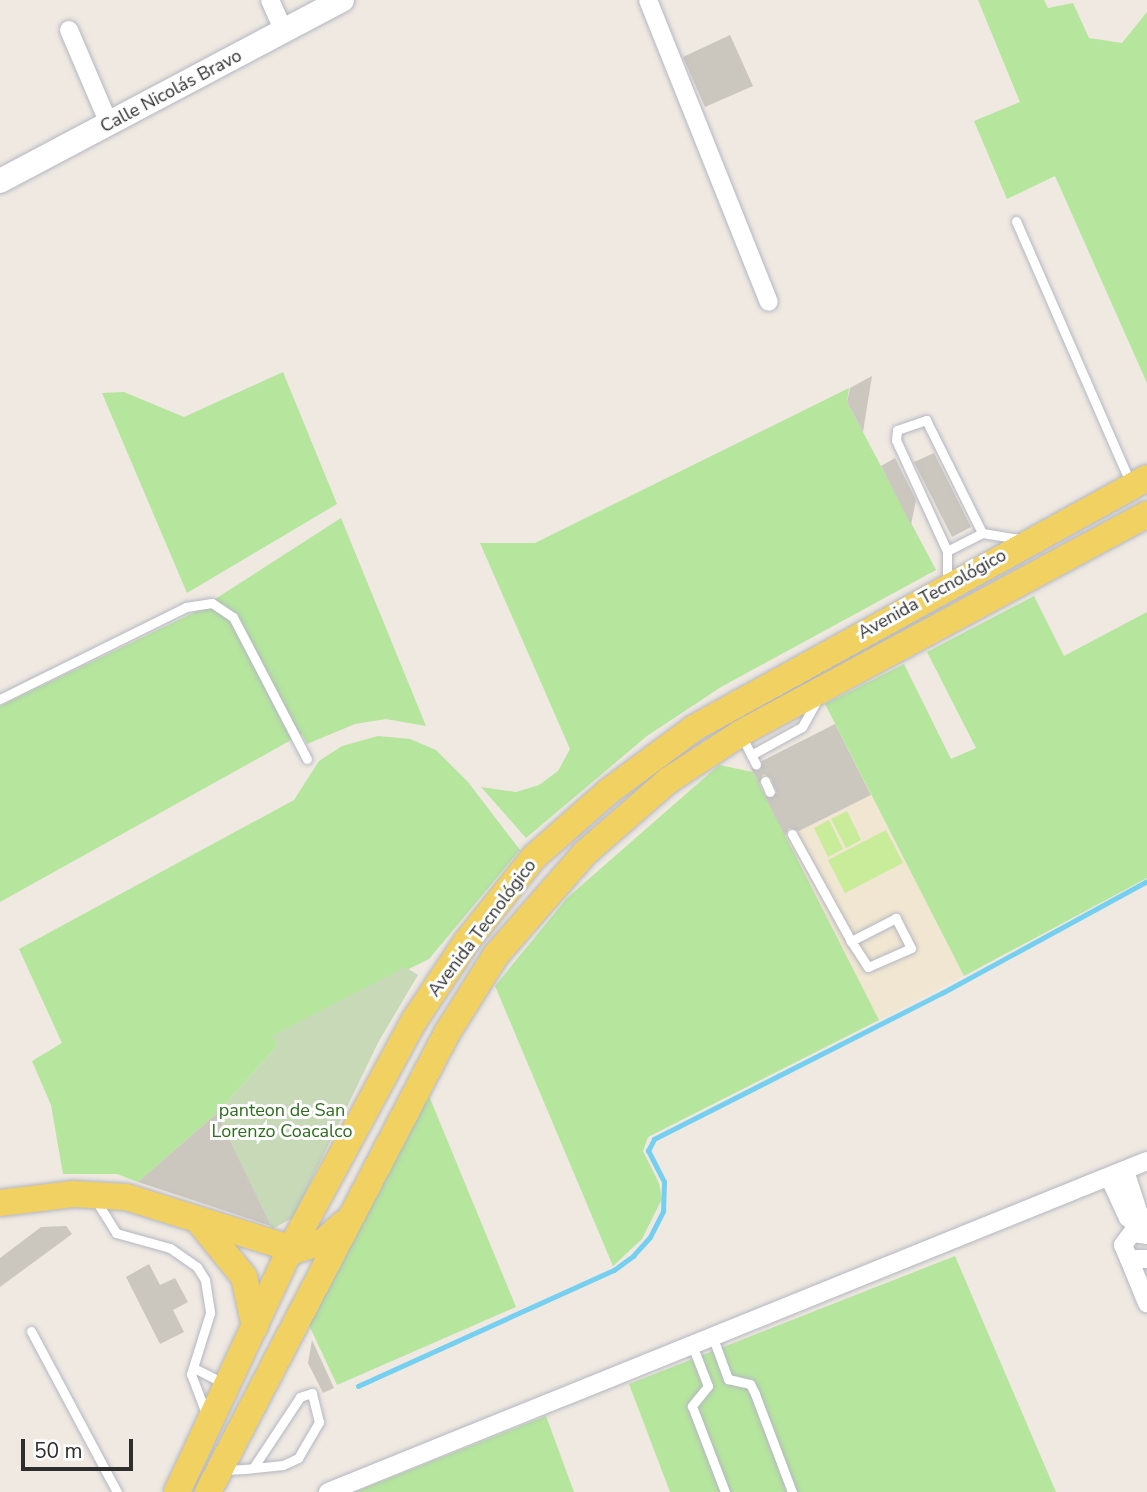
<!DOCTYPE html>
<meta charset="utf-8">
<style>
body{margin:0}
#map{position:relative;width:1147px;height:1492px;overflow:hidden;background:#efe9e1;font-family:"Nunito Sans",sans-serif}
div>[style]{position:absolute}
.education>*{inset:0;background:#f0e6d1}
.green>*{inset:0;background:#b6e59e}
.cemetery>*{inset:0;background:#c8d9b8}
.pitch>*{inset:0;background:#c9ec9a}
.stream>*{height:4.5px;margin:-2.25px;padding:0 2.25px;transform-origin:2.25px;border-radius:2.25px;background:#75cff0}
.building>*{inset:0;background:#cbc7bf}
.roads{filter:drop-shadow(0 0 2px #b4b7c1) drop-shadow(0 0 2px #b4b7c1)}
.lane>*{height:9px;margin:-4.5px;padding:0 4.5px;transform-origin:4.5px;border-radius:4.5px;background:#fff}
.street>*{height:18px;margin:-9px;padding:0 9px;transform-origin:9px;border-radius:9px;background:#fff}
.secondary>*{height:24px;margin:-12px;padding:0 12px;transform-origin:12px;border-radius:12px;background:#fff}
.primary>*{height:26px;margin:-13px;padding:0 13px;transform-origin:13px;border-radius:13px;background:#f2d163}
span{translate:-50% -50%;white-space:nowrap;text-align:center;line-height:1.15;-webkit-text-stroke:6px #fff;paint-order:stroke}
.street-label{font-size:18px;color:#2e2e2e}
.park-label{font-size:18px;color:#2c6e1b}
.scale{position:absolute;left:21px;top:1439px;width:112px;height:32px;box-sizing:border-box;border:4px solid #2e2e2e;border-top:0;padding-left:9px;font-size:21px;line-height:24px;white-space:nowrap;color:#2e2e2e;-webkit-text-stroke:5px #fff;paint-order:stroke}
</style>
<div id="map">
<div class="education">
<i style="clip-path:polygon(835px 724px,964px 976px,879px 1020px,750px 767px)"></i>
</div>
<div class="green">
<i style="clip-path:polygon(978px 0,1044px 0,1048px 8px,1073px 3px,1089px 38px,1122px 43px,1147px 12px,1147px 383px,1055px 176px,1007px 199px,974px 121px,1020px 102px)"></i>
<i style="clip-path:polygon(283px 372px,337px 504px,187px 593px,102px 393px,124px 392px,184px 417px)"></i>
<i style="clip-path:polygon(849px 388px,847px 402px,936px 570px,721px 687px,647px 736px,526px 838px,481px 787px,516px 792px,539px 785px,558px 771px,570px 749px,480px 543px,535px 543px)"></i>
<i style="clip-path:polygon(341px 518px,426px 726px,386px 719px,355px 724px,307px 744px,302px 734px,0 902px,0 706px,195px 612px)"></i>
<i style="clip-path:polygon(1034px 596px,1064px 656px,1147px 612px,1147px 878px,964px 976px,825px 704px,904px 664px,951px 759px,976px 748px,927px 652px)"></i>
<i style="clip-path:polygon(378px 736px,410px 739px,436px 750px,468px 782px,520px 850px,429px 959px,273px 1036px,278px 1045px,217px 1113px,138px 1182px,117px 1174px,63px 1174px,51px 1105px,32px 1061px,62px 1043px,19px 949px,294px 800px,319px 761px,342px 746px)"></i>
<i style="clip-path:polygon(719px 765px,753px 772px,879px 1020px,648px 1137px,643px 1151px,659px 1183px,662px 1199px,642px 1239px,613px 1266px,495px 986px,567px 898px)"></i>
<i style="clip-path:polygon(429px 1096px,516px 1307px,337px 1385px,309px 1325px)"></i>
<i style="clip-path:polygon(955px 1256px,1056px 1492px,670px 1492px,629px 1384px)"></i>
<i style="clip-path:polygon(546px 1416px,574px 1492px,355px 1492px)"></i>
</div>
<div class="cemetery">
<i style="clip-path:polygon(405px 967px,418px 975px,379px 1041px,293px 1218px,272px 1229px,217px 1113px,278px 1045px,272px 1036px)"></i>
</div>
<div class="pitch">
<i style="clip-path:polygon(847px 811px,861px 840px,846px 848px,831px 819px)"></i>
<i style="clip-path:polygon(829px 820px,843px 849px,828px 857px,814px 828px)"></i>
<i style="clip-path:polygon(886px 830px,903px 863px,845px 893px,828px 860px)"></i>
</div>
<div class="stream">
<i style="left:358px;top:1386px;width:281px;rotate:-24.4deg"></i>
<i style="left:614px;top:1270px;width:24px;rotate:-36deg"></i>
<i style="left:633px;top:1256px;width:25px;rotate:-48deg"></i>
<i style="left:650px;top:1237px;width:29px;rotate:-63deg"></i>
<i style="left:663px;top:1211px;width:29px;rotate:-88deg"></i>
<i style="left:664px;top:1182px;width:35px;rotate:-117deg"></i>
<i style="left:648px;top:1151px;width:13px;rotate:-63deg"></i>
<i style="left:654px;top:1139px;width:323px;rotate:-26.9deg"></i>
<i style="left:942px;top:993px;width:234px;rotate:-28.6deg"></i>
</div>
<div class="building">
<i style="clip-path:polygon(730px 35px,753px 86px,705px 107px,683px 57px)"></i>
<i style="clip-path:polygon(872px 376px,863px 432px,847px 402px,850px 388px)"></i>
<i style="clip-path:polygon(934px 453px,971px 527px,952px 537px,914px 462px)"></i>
<i style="clip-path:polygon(895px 458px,916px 500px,911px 525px,881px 466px)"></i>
<i style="clip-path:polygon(835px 724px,871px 795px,799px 831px,789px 828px,785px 836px,765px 797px,777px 793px,771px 778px,763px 774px,759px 784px,751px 768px,760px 770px,762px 761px)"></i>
<i style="clip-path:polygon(217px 1113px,271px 1226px,138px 1182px)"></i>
<i style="clip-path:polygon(66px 1226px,72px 1234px,0 1287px,0 1258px,41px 1227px)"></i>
<i style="clip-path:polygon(149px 1264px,160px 1285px,175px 1278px,188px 1302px,173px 1310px,184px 1332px,160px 1344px,126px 1277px)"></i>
<i style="clip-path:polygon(312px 1340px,334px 1388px,323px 1393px,308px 1363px)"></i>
</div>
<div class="roads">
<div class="lane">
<i style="left:1016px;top:221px;width:287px;rotate:66.4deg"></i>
<i style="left:947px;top:551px;width:39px;rotate:-27deg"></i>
<i style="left:982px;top:533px;width:39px;rotate:9deg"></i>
<i style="left:947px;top:583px;width:32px;rotate:-90deg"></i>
<i style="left:947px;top:551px;width:122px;rotate:-114.7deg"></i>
<i style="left:896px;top:440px;width:10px;rotate:-84deg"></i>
<i style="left:897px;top:430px;width:31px;rotate:-19deg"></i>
<i style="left:926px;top:420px;width:126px;rotate:63.6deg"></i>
<i style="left:0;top:699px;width:208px;rotate:-26.3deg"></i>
<i style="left:186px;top:607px;width:26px;rotate:-9deg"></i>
<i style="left:212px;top:603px;width:25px;rotate:34deg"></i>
<i style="left:233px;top:617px;width:160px;rotate:62.5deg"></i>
<i style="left:741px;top:735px;width:33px;rotate:63deg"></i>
<i style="left:751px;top:755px;width:58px;rotate:-28.8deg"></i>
<i style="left:802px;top:727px;width:31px;rotate:-61deg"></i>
<i style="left:765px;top:781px;width:12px;rotate:66deg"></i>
<i style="left:792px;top:834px;width:122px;rotate:61.1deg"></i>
<i style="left:851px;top:941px;width:31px;rotate:57deg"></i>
<i style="left:868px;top:967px;width:47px;rotate:-23.8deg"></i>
<i style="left:911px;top:948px;width:34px;rotate:-117deg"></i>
<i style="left:896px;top:918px;width:51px;rotate:152.9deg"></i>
<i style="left:95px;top:1199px;width:40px;rotate:58deg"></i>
<i style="left:116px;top:1233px;width:56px;rotate:15.5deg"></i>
<i style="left:170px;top:1248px;width:33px;rotate:35deg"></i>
<i style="left:197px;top:1267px;width:15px;rotate:58deg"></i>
<i style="left:205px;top:1280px;width:33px;rotate:81deg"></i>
<i style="left:210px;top:1313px;width:64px;rotate:107.3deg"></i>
<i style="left:191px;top:1374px;width:45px;rotate:69.1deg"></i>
<i style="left:31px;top:1331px;width:183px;rotate:61.9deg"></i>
<i style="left:713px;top:1338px;width:44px;rotate:69.9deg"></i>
<i style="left:728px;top:1379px;width:23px;rotate:13deg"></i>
<i style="left:750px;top:1384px;width:11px;rotate:63deg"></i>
<i style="left:755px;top:1394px;width:105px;rotate:69.3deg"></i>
<i style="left:692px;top:1345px;width:44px;rotate:68.7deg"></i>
<i style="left:708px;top:1386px;width:26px;rotate:129deg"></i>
<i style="left:692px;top:1406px;width:92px;rotate:69deg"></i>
<i style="left:194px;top:1368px;width:33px;rotate:27deg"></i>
<i style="left:225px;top:1470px;width:20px;rotate:-3deg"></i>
<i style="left:245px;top:1469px;width:38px;rotate:-6deg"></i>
<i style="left:283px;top:1465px;width:17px;rotate:-25deg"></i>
<i style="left:298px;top:1458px;width:42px;rotate:-59.7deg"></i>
<i style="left:319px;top:1422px;width:30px;rotate:-104deg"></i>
<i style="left:312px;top:1393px;width:13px;rotate:162deg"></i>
<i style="left:300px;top:1397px;width:85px;rotate:123.5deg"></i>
</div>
<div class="street">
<i style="left:270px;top:0;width:34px;rotate:66deg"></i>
<i style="left:648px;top:0;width:325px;rotate:68.2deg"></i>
<i style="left:69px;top:30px;width:102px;rotate:66.9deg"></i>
<i style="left:1125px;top:1171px;width:45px;rotate:72deg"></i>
<i style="left:1139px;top:1214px;width:18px;rotate:87deg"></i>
<i style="left:1109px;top:1177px;width:45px;rotate:65.1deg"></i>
<i style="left:1128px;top:1218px;width:10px;rotate:24deg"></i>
<i style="left:1147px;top:1235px;width:15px;rotate:-172deg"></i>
<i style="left:1132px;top:1233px;width:15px;rotate:127deg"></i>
<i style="left:1123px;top:1245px;width:15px;rotate:67deg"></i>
<i style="left:1129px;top:1259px;width:18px"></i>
<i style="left:1129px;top:1259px;width:48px;rotate:67.8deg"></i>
<i style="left:328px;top:1492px;width:883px;rotate:-22.01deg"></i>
</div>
<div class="secondary">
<i style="left:0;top:181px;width:387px;rotate:-27.9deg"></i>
</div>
<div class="primary">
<i style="left:0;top:1203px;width:74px;rotate:-7deg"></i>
<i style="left:73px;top:1194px;width:53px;rotate:3.2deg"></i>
<i style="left:126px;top:1197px;width:178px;rotate:17.3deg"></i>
<i style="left:296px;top:1250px;width:28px;rotate:-17deg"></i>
<i style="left:323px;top:1242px;width:28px;rotate:-42deg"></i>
<i style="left:201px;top:1224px;width:68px;rotate:50.9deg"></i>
<i style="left:244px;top:1277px;width:51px;rotate:77.6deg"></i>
<i style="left:177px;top:1492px;width:267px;rotate:-65deg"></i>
<i style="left:290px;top:1250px;width:260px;rotate:-61.6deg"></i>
<i style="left:414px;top:1021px;width:96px;rotate:-56.5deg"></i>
<i style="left:467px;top:941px;width:106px;rotate:-51.5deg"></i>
<i style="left:533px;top:858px;width:101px;rotate:-41.4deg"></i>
<i style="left:609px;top:791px;width:106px;rotate:-36.5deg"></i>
<i style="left:694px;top:728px;width:517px;rotate:-28.89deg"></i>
<i style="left:208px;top:1492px;width:517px;rotate:-62.49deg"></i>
<i style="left:447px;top:1033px;width:92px;rotate:-57.9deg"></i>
<i style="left:496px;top:955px;width:135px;rotate:-48.9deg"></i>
<i style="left:585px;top:853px;width:111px;rotate:-41deg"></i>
<i style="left:669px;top:780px;width:86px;rotate:-33.1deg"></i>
<i style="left:741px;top:733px;width:461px;rotate:-28.3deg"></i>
</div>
</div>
<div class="street-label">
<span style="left:171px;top:91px;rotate:-28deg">Calle Nicolás Bravo</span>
<span style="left:932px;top:594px;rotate:-29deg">Avenida Tecnológico</span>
<span style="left:482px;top:928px;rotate:-53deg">Avenida Tecnológico</span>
</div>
<div class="park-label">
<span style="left:282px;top:1121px">panteon de San<br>Lorenzo Coacalco</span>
</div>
<div class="scale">50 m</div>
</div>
